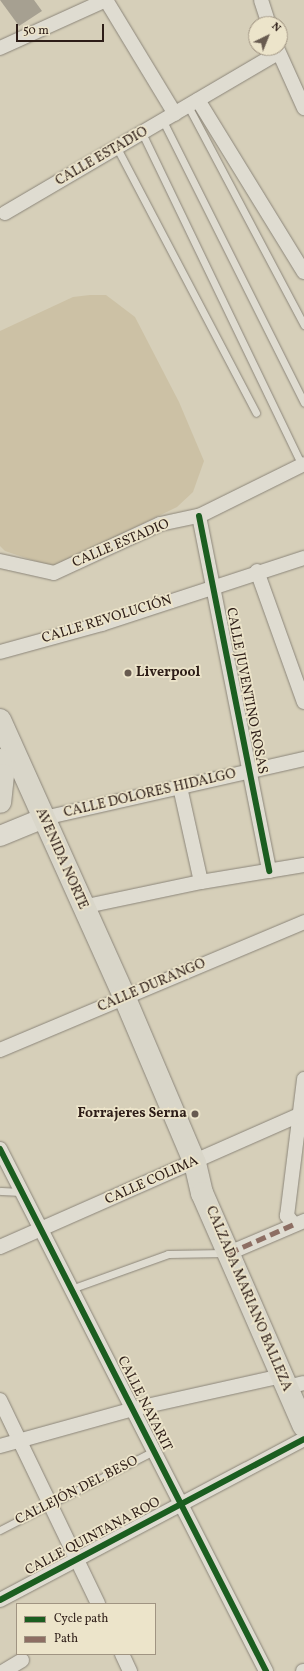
<!DOCTYPE html>
<meta charset="utf-8">
<style>
body{margin:0}
#map{position:relative;width:304px;height:1671px;overflow:hidden;background:#d6cfb9;font-family:Vollkorn,serif}
div>[style]{position:absolute}
.green>*{inset:0;background:#ccc1a5}
.building>*{inset:0;background:#a6a091}
.roads{filter:drop-shadow(0 0 1px #8c867a) drop-shadow(0 0 1px #8c867a)}
.lane>*{height:7px;margin:-3.5px;padding:0 3.5px;transform-origin:3.5px;border-radius:3.5px;background:#dfdcd1}
.street>*{height:14px;margin:-7px;padding:0 7px;transform-origin:7px;border-radius:7px;background:#dfdcd1}
.secondary>*{height:20px;margin:-10px;padding:0 10px;transform-origin:10px;border-radius:10px;background:#dfdcd1}
.primary>*{height:22px;margin:-11px;padding:0 11px;transform-origin:11px;border-radius:11px;background:#d9d6c9}
.quiet>*{height:5px;margin-top:-2.5px;transform-origin:0;background:repeating-linear-gradient(90deg,#8d6e63 0 10px,transparent 0 15px)}
.cycleway>*{height:6px;margin:-3px;padding:0 3px;transform-origin:3px;border-radius:3px;background:#1b5e20}
.dots>*{width:11px;height:11px;translate:-50% -50%;box-sizing:border-box;border:2px solid #ece4ca;border-radius:50%}
span{translate:-50% -50%;white-space:nowrap;text-align:center;line-height:1.15;-webkit-text-stroke:3.5px #ece4ca;paint-order:stroke}
.street-label{font-size:14px;color:#2d1d17}
.poi-label{font-size:14px;color:#2d1d17;font-weight:700}
.left{translate:0 -50%;text-align:left}
.right{translate:-100% -50%;text-align:right}
.legend{position:absolute;left:16px;top:1603px;width:140px;height:52px;box-sizing:border-box;background:#ece4ca;border:1px solid #a09482;margin:0;padding:5px 7px;list-style:none;font-size:12px;color:#2d1d17}
.legend li{display:flex;align-items:center;gap:8px;height:20px}
.legend b{width:20px;border:1px solid #a09482}
.north{position:absolute;left:248px;top:16px;width:40px;height:40px;box-sizing:border-box;background:#ece4ca;border:1px solid #a09482;border-radius:50%;rotate:43deg;font-size:11px;font-weight:700;line-height:16px;text-align:center;color:#2d1d17}
.north::after{content:'';display:block;margin:auto;width:14px;height:18px;background:#685b50;clip-path:polygon(50% 0,100% 100%,50% 72%,0 100%)}
.scale{position:absolute;left:16px;top:24px;width:88px;height:18px;box-sizing:border-box;border:2px solid #2d1d17;border-top:0;padding-left:5px;font-size:12px;line-height:14px;white-space:nowrap;color:#2d1d17;-webkit-text-stroke:3px #ece4ca;paint-order:stroke}
</style>
<div id="map">
<div class="green">
<i style="clip-path:polygon(90px 295px,106px 295px,135px 317px,179px 402px,204px 461px,193px 492px,177px 507px,53px 567px,5px 551px,0 546px,0 331px,73px 297px)"></i>
</div>
<div class="building">
<i style="clip-path:polygon(0 0,34px 0,42px 11px,19px 26px)"></i>
</div>
<div class="roads">
<div class="lane">
<i style="left:188px;top:106px;width:248px;rotate:62.1deg"></i>
<i style="left:163px;top:121px;width:315px;rotate:63.4deg"></i>
<i style="left:142px;top:133px;width:369px;rotate:64.3deg"></i>
<i style="left:117px;top:148px;width:299px;rotate:62.3deg"></i>
<i style="left:0;top:1191px;width:22px;rotate:3deg"></i>
<i style="left:71px;top:1289px;width:103px;rotate:-19.8deg"></i>
<i style="left:168px;top:1254px;width:56px;rotate:-1deg"></i>
<i style="left:0;top:1530px;width:173px;rotate:-27.2deg"></i>
</div>
<div class="street">
<i style="left:106px;top:0;width:133px;rotate:58.8deg"></i>
<i style="left:261px;top:0;width:25px;rotate:72deg"></i>
<i style="left:0;top:48px;width:116px;rotate:-24.4deg"></i>
<i style="left:277px;top:48px;width:66px;rotate:65.8deg"></i>
<i style="left:198px;top:100px;width:202px;rotate:58.4deg"></i>
<i style="left:5px;top:213px;width:316px;rotate:-30.4deg"></i>
<i style="left:199px;top:516px;width:362px;rotate:78.8deg"></i>
<i style="left:0;top:561px;width:55px;rotate:12.5deg"></i>
<i style="left:54px;top:573px;width:117px;rotate:-24.8deg"></i>
<i style="left:160px;top:524px;width:40px;rotate:-12deg"></i>
<i style="left:199px;top:516px;width:117px;rotate:-26.3deg"></i>
<i style="left:257px;top:571px;width:139px;rotate:70.3deg"></i>
<i style="left:0;top:652px;width:106px;rotate:-15.4deg"></i>
<i style="left:102px;top:624px;width:213px;rotate:-18.1deg"></i>
<i style="left:180px;top:787px;width:97px;rotate:77.5deg"></i>
<i style="left:44px;top:818px;width:267px;rotate:-12.8deg"></i>
<i style="left:82px;top:907px;width:122px;rotate:-11.9deg"></i>
<i style="left:201px;top:882px;width:104px;rotate:-9.4deg"></i>
<i style="left:0;top:1050px;width:330px;rotate:-22.8deg"></i>
<i style="left:0;top:1149px;width:586px;rotate:63deg"></i>
<i style="left:294px;top:1224px;width:11px;rotate:-131deg"></i>
<i style="left:287px;top:1216px;width:138px;rotate:-82.9deg"></i>
<i style="left:0;top:1247px;width:332px;rotate:-23.8deg"></i>
<i style="left:229px;top:1253px;width:82px;rotate:-23.1deg"></i>
<i style="left:287px;top:1387px;width:17px;rotate:-13deg"></i>
<i style="left:0;top:1400px;width:226px;rotate:64.3deg"></i>
<i style="left:0;top:1446px;width:138px;rotate:-15.5deg"></i>
<i style="left:133px;top:1409px;width:153px;rotate:-12.5deg"></i>
<i style="left:0;top:1600px;width:344px;rotate:-27.9deg"></i>
<i style="left:122px;top:1654px;width:19px;rotate:65deg"></i>
<i style="left:4px;top:1671px;width:21px;rotate:-31deg"></i>
<i style="left:303px;top:1671px;width:1px"></i>
</div>
<div class="secondary">
<i style="left:0;top:836px;width:48px;rotate:-22.2deg"></i>
</div>
<div class="primary">
<i style="left:0;top:720px;width:303px;rotate:65.8deg"></i>
<i style="left:124px;top:996px;width:181px;rotate:67deg"></i>
<i style="left:195px;top:1163px;width:31px;rotate:77deg"></i>
<i style="left:202px;top:1193px;width:254px;rotate:66.4deg"></i>
<i style="left:0;top:760px;width:15px;rotate:79deg"></i>
<i style="left:3px;top:775px;width:27px;rotate:96deg"></i>
</div>
</div>
<div class="quiet">
<i style="left:229px;top:1253px;width:71px;rotate:-24deg"></i>
</div>
<div class="cycleway">
<i style="left:199px;top:516px;width:362px;rotate:78.8deg"></i>
<i style="left:0;top:1149px;width:586px;rotate:63deg"></i>
<i style="left:0;top:1600px;width:344px;rotate:-27.9deg"></i>
</div>
<div class="dots">
<i style="left:128px;top:673px;background:#685b50"></i>
<i style="left:195px;top:1114px;background:#685b50"></i>
</div>
<div class="street-label">
<span style="left:102px;top:157px;rotate:-30deg">CALLE ESTADIO</span>
<span style="left:121px;top:544px;rotate:-23deg">CALLE ESTADIO</span>
<span style="left:107px;top:620px;rotate:-17deg">CALLE REVOLUCIÓN</span>
<span style="left:246px;top:691px;rotate:79deg">CALLE JUVENTINO ROSAS</span>
<span style="left:150px;top:794px;rotate:-13deg">CALLE DOLORES HIDALGO</span>
<span style="left:61px;top:859px;rotate:66deg">AVENIDA NORTE</span>
<span style="left:152px;top:986px;rotate:-23deg">CALLE DURANGO</span>
<span style="left:152px;top:1181px;rotate:-24deg">CALLE COLIMA</span>
<span style="left:248px;top:1299px;rotate:67deg">CALZADA MARIANO BALLEZA</span>
<span style="left:144px;top:1404px;rotate:63deg">CALLE NAYARIT</span>
<span style="left:77px;top:1491px;rotate:-27deg">CALLEJÓN DEL BESO</span>
<span style="left:93px;top:1537px;rotate:-28deg">CALLE QUINTANA ROO</span>
</div>
<div class="poi-label">
<span class="left" style="left:136px;top:673px">Liverpool</span>
<span class="right" style="left:187px;top:1114px">Forrajeres Serna</span>
</div>
<ul class="legend">
<li><b style="height:5px;background:#1b5e20"></b>Cycle path</li>
<li><b style="height:5px;background:#8d6e63"></b>Path</li>
</ul>
<div class="north">N</div>
<div class="scale">50 m</div>
</div>
